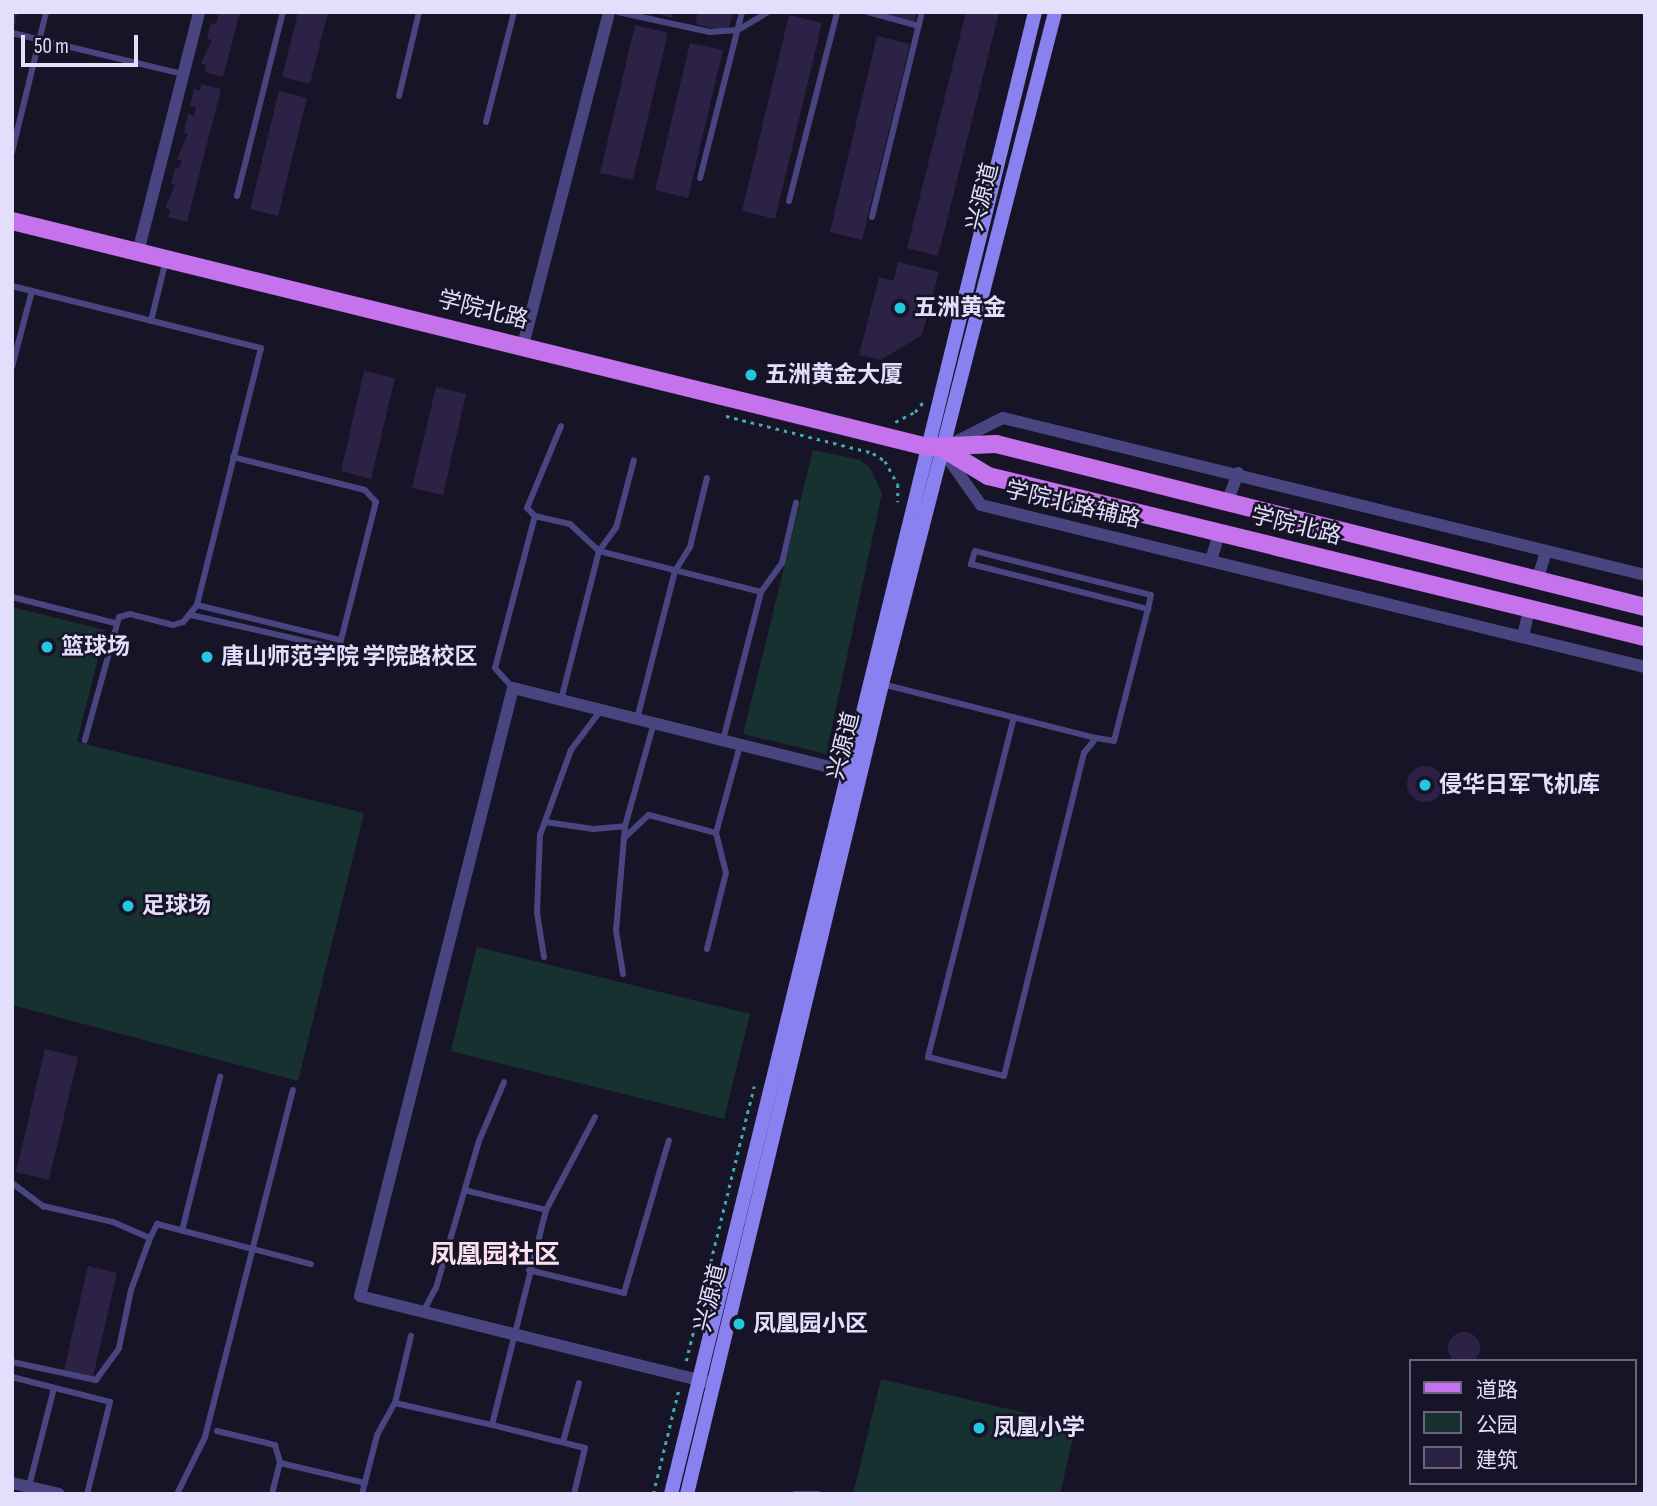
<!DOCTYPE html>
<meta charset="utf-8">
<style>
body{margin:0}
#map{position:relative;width:1657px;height:1506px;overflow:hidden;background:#181427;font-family:"Sofia Sans Condensed","Noto Sans SC",sans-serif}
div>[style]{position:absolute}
.green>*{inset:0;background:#173030}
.building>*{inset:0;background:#2b2246}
.round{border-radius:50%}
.path>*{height:2.5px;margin-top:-1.25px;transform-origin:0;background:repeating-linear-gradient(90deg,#40acaa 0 3.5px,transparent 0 8.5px)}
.service>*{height:6px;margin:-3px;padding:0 3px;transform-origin:3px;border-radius:3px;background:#494580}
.minor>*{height:12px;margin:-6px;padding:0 6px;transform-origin:6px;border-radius:6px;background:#494580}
.secondary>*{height:14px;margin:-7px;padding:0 7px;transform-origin:7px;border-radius:7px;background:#8881ef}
.primary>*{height:18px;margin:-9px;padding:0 9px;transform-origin:9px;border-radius:9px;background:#c473ed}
.dots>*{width:19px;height:19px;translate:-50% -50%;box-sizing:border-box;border:4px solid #181427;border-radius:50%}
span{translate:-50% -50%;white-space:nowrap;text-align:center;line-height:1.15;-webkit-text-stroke:5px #181427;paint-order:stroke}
.street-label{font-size:23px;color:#e2defb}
.poi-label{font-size:23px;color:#e2defb;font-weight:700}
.left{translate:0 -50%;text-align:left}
.quarter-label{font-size:26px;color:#fbe0f0;font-weight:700}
.frame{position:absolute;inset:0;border:14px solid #e2defb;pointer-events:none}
.legend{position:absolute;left:1409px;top:1359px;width:228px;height:126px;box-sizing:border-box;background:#181427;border:2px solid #69657c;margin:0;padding:9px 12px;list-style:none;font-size:21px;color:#e2defb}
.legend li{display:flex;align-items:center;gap:14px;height:35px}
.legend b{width:35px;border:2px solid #69657c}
.scale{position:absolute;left:21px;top:35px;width:117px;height:32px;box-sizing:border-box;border:4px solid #e2defb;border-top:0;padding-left:9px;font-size:21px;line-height:24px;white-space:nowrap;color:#e2defb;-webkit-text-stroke:5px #181427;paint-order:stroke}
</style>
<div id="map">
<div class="green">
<i style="clip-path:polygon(813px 450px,860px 460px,870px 468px,882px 493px,826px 754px,743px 734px)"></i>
<i style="clip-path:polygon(12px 607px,105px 630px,77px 742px,364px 813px,298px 1081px,12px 1005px)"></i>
<i style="clip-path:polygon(477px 947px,750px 1014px,724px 1119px,451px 1051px)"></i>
<i style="clip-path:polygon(881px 1379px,1076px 1425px,1060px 1494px,853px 1494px)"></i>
</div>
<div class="building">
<i style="clip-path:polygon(12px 12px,18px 12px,15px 24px,12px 24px)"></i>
<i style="clip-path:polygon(209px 12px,240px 12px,223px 77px,205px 72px,206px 65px,201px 63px,212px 40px,207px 39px,211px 23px,216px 24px,218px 15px)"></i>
<i style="clip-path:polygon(298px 12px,328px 12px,310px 84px,282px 77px)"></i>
<i style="clip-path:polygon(652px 12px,673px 12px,672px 18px)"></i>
<i style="clip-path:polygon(698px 12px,733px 12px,728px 32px,695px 24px)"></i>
<i style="clip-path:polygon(883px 12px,917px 12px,914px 25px,882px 17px)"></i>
<i style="clip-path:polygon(966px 12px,999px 12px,938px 256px,907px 248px)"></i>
<i style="clip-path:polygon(789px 15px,822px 23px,775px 219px,742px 211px)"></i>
<i style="clip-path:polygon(635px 25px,668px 33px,633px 180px,600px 173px)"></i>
<i style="clip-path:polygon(877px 36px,910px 44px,862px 240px,830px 232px)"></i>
<i style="clip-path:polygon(690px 43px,723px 50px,688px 198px,655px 190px)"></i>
<i style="clip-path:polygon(201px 84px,221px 89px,187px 222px,168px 217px,170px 210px,165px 208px,175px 185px,171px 184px,175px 168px,179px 169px,182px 160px,177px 159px,188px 134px,184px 132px,188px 114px,194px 116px,196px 107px,190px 106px,194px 89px,200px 91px)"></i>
<i style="clip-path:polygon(279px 91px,307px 98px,278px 216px,250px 209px)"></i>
<i style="clip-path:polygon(898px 262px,939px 272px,922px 335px,881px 360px,859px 355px,879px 277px,894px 281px)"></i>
<i style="clip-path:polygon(364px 371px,395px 378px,371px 479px,341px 471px)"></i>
<i style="clip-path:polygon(436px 387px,466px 394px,443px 495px,412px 488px)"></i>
<i class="round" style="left:1407px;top:766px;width:36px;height:36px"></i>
<i style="clip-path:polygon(45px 1049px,78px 1057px,49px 1180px,16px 1172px)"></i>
<i style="clip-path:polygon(88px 1266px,117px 1273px,93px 1377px,64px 1370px)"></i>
<i class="round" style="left:1448px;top:1332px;width:32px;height:32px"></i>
</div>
<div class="path">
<i style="left:726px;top:416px;width:152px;rotate:14.1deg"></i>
<i style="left:873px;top:453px;width:14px;rotate:34deg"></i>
<i style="left:885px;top:461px;width:26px;rotate:61deg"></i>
<i style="left:898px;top:484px;width:18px;rotate:90deg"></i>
<i style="left:895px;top:422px;width:22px;rotate:-27deg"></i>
<i style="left:915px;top:412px;width:13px;rotate:-51deg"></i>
<i style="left:686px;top:1361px;width:283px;rotate:-76.1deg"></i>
<i style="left:653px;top:1494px;width:109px;rotate:-76.2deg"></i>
</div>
<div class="service">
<i style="left:618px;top:12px;width:94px;rotate:12.3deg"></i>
<i style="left:710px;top:32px;width:28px;rotate:-4deg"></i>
<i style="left:738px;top:30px;width:35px;rotate:-31deg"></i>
<i style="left:868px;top:12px;width:53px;rotate:15.4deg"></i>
<i style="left:12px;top:33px;width:176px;rotate:13.5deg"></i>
<i style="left:399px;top:96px;width:86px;rotate:-76.6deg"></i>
<i style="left:486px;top:122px;width:114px;rotate:-75.7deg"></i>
<i style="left:12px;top:152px;width:144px;rotate:-76.3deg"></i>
<i style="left:700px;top:178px;width:171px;rotate:-75.8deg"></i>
<i style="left:237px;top:196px;width:190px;rotate:-76deg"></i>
<i style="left:789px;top:201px;width:195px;rotate:-75.7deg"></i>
<i style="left:872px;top:217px;width:211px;rotate:-76.3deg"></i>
<i style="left:12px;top:286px;width:257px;rotate:14deg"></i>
<i style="left:261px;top:348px;width:265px;rotate:104deg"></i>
<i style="left:197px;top:605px;width:22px;rotate:129deg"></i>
<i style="left:183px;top:622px;width:10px;rotate:163deg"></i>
<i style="left:173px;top:625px;width:44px;rotate:-165.7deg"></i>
<i style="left:130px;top:614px;width:11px;rotate:165deg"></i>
<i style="left:119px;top:617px;width:128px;rotate:105.5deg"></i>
<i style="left:151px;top:321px;width:63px;rotate:-76.2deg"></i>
<i style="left:12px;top:367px;width:79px;rotate:-75.3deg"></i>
<i style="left:561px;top:426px;width:89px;rotate:112.5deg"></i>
<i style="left:527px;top:508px;width:11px;rotate:45deg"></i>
<i style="left:535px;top:516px;width:36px;rotate:13deg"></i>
<i style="left:570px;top:524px;width:40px;rotate:43deg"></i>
<i style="left:599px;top:551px;width:167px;rotate:14.2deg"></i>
<i style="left:12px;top:597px;width:106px;rotate:14.2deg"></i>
<i style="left:197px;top:605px;width:148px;rotate:13.7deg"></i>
<i style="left:341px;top:640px;width:142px;rotate:-75.8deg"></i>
<i style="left:376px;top:502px;width:16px;rotate:-133deg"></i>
<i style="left:365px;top:490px;width:136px;rotate:-166deg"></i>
<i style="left:191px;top:615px;width:152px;rotate:12.9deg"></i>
<i style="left:339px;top:649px;width:9px;rotate:-77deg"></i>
<i style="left:882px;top:684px;width:221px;rotate:14.2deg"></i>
<i style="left:513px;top:688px;width:27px;rotate:-132deg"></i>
<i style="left:495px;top:668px;width:157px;rotate:-75.3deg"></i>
<i style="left:561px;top:700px;width:154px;rotate:-75.7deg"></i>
<i style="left:599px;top:551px;width:29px;rotate:-54deg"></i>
<i style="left:616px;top:528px;width:70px;rotate:-75.2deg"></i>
<i style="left:1014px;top:717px;width:351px;rotate:104.2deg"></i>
<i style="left:928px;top:1057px;width:78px;rotate:14deg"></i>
<i style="left:1004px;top:1076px;width:333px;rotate:-76.1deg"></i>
<i style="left:1084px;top:753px;width:19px;rotate:-51deg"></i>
<i style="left:1096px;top:738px;width:18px;rotate:9deg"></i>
<i style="left:1114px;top:741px;width:136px;rotate:-75.6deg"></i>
<i style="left:1148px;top:609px;width:14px;rotate:-78deg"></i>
<i style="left:1151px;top:595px;width:181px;rotate:-166deg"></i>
<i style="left:975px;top:551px;width:14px;rotate:107deg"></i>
<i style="left:971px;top:564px;width:183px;rotate:14.3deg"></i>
<i style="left:637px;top:719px;width:153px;rotate:-75.6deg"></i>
<i style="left:675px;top:571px;width:28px;rotate:-58deg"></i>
<i style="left:690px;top:547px;width:71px;rotate:-76.2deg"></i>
<i style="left:723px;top:740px;width:153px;rotate:-75.6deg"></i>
<i style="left:761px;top:592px;width:36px;rotate:-54deg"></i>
<i style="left:782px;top:563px;width:62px;rotate:-76.9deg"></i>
<i style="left:545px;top:822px;width:49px;rotate:8.3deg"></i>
<i style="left:593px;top:829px;width:32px;rotate:-5deg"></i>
<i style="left:624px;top:838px;width:34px;rotate:-43deg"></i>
<i style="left:649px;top:815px;width:69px;rotate:15deg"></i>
<i style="left:707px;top:949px;width:78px;rotate:-76deg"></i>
<i style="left:726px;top:873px;width:41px;rotate:-104deg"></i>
<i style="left:716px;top:833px;width:91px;rotate:-74.7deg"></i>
<i style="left:544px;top:957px;width:45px;rotate:-99deg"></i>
<i style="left:537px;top:913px;width:78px;rotate:-87.8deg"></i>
<i style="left:540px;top:835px;width:90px;rotate:-70deg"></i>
<i style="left:571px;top:750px;width:50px;rotate:-53.1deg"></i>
<i style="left:623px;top:974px;width:44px;rotate:-99.2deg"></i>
<i style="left:616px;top:931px;width:105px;rotate:-85.1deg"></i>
<i style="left:625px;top:826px;width:107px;rotate:-74.3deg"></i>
<i style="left:12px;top:1183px;width:39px;rotate:37deg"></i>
<i style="left:43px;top:1206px;width:72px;rotate:12.9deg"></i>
<i style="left:113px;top:1222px;width:40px;rotate:23.4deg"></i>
<i style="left:150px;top:1238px;width:16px;rotate:-63deg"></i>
<i style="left:157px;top:1224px;width:159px;rotate:14.6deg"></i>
<i style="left:468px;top:1191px;width:80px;rotate:13.7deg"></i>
<i style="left:182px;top:1231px;width:159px;rotate:-76.1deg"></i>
<i style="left:529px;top:1270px;width:98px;rotate:13.6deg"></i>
<i style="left:624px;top:1293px;width:159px;rotate:-73.6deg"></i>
<i style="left:423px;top:1312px;width:27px;rotate:-62deg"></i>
<i style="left:436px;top:1288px;width:153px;rotate:-73.7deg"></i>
<i style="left:479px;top:1141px;width:64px;rotate:-67deg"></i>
<i style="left:12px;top:1362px;width:86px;rotate:12.1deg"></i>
<i style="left:96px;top:1380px;width:39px;rotate:-54deg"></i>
<i style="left:119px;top:1348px;width:59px;rotate:-78.3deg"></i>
<i style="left:131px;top:1290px;width:55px;rotate:-69.9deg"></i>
<i style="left:12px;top:1377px;width:101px;rotate:14.3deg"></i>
<i style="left:110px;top:1402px;width:95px;rotate:104deg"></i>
<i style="left:395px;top:1403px;width:69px;rotate:-76.6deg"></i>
<i style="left:217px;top:1431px;width:60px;rotate:13.6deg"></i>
<i style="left:275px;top:1445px;width:19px;rotate:74deg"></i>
<i style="left:563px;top:1442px;width:61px;rotate:-74.8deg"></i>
<i style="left:27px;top:1494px;width:109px;rotate:-75.7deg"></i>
<i style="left:177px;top:1494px;width:64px;rotate:-63.8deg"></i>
<i style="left:205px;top:1437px;width:358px;rotate:-75.8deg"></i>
<i style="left:272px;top:1494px;width:32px;rotate:-76deg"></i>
<i style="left:280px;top:1463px;width:87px;rotate:13.2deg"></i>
<i style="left:362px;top:1494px;width:61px;rotate:-75.7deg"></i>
<i style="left:377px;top:1435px;width:37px;rotate:-61deg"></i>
<i style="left:395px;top:1403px;width:99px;rotate:12.8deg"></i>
<i style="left:574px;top:1494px;width:47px;rotate:-76.6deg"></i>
<i style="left:585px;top:1448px;width:96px;rotate:-166.1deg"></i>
<i style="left:492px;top:1425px;width:222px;rotate:-75.9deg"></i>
<i style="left:546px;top:1210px;width:105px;rotate:-62.2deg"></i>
<i style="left:795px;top:1494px;width:23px"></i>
</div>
<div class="minor">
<i style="left:138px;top:252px;width:248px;rotate:-75.7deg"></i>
<i style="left:523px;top:345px;width:344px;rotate:-75.5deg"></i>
<i style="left:953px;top:443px;width:56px;rotate:-26.6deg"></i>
<i style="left:1003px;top:418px;width:661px;rotate:13.74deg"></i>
<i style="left:945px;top:454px;width:62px;rotate:54.8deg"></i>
<i style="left:981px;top:505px;width:683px;rotate:13.71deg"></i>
<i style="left:1227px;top:503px;width:32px;rotate:-70deg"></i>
<i style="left:1211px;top:560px;width:28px;rotate:-73deg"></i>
<i style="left:1537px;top:581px;width:31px;rotate:-73deg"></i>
<i style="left:1523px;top:636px;width:28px;rotate:-77deg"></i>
<i style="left:707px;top:1382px;width:357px;rotate:-166.1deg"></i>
<i style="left:360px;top:1296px;width:627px;rotate:-75.88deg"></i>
<i style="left:513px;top:688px;width:356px;rotate:14deg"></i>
<i style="left:12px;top:1483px;width:48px;rotate:13.2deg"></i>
</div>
<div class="secondary">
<i style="left:671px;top:1494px;width:1526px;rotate:-76.2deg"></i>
<i style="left:687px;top:1494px;width:833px;rotate:-76.46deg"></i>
<i style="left:882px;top:684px;width:694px;rotate:-75.56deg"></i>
</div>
<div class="primary">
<i style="left:12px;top:221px;width:943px;rotate:13.86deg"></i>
<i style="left:928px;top:447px;width:68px;rotate:-2.5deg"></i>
<i style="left:996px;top:444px;width:669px;rotate:14.1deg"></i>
<i style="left:942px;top:448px;width:54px;rotate:31.3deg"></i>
<i style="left:988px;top:476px;width:676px;rotate:13.77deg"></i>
</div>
<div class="dots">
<i style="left:900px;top:308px;background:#22c8e2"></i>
<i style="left:751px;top:375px;background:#22c8e2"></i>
<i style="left:47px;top:647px;background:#22c8e2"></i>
<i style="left:207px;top:657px;background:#22c8e2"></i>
<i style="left:1425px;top:785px;background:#22c8e2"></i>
<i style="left:128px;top:906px;background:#22c8e2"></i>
<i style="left:739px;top:1324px;background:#22c8e2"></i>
<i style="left:979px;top:1428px;background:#22c8e2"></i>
</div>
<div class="street-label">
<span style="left:983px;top:197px;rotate:-76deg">兴源道</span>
<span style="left:483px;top:310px;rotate:14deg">学院北路</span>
<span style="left:1073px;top:505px;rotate:13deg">学院北路辅路</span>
<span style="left:1296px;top:526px;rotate:14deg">学院北路</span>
<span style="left:844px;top:746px;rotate:-76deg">兴源道</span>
<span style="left:711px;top:1298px;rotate:-76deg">兴源道</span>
</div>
<div class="poi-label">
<span class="left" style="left:914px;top:308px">五洲黄金</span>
<span class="left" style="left:765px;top:375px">五洲黄金大厦</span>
<span class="left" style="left:61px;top:647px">篮球场</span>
<span class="left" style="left:221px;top:657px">唐山师范学院 学院路校区</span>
<span class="left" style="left:1439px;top:785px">侵华日军飞机库</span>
<span class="left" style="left:142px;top:906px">足球场</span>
<span class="left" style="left:753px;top:1324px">凤凰园小区</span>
<span class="left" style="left:993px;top:1428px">凤凰小学</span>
</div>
<div class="quarter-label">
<span style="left:495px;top:1256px">凤凰园社区</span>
</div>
<div class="frame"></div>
<ul class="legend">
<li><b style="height:9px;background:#c473ed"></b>道路</li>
<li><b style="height:19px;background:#173030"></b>公园</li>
<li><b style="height:19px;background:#2b2246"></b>建筑</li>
</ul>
<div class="scale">50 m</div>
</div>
